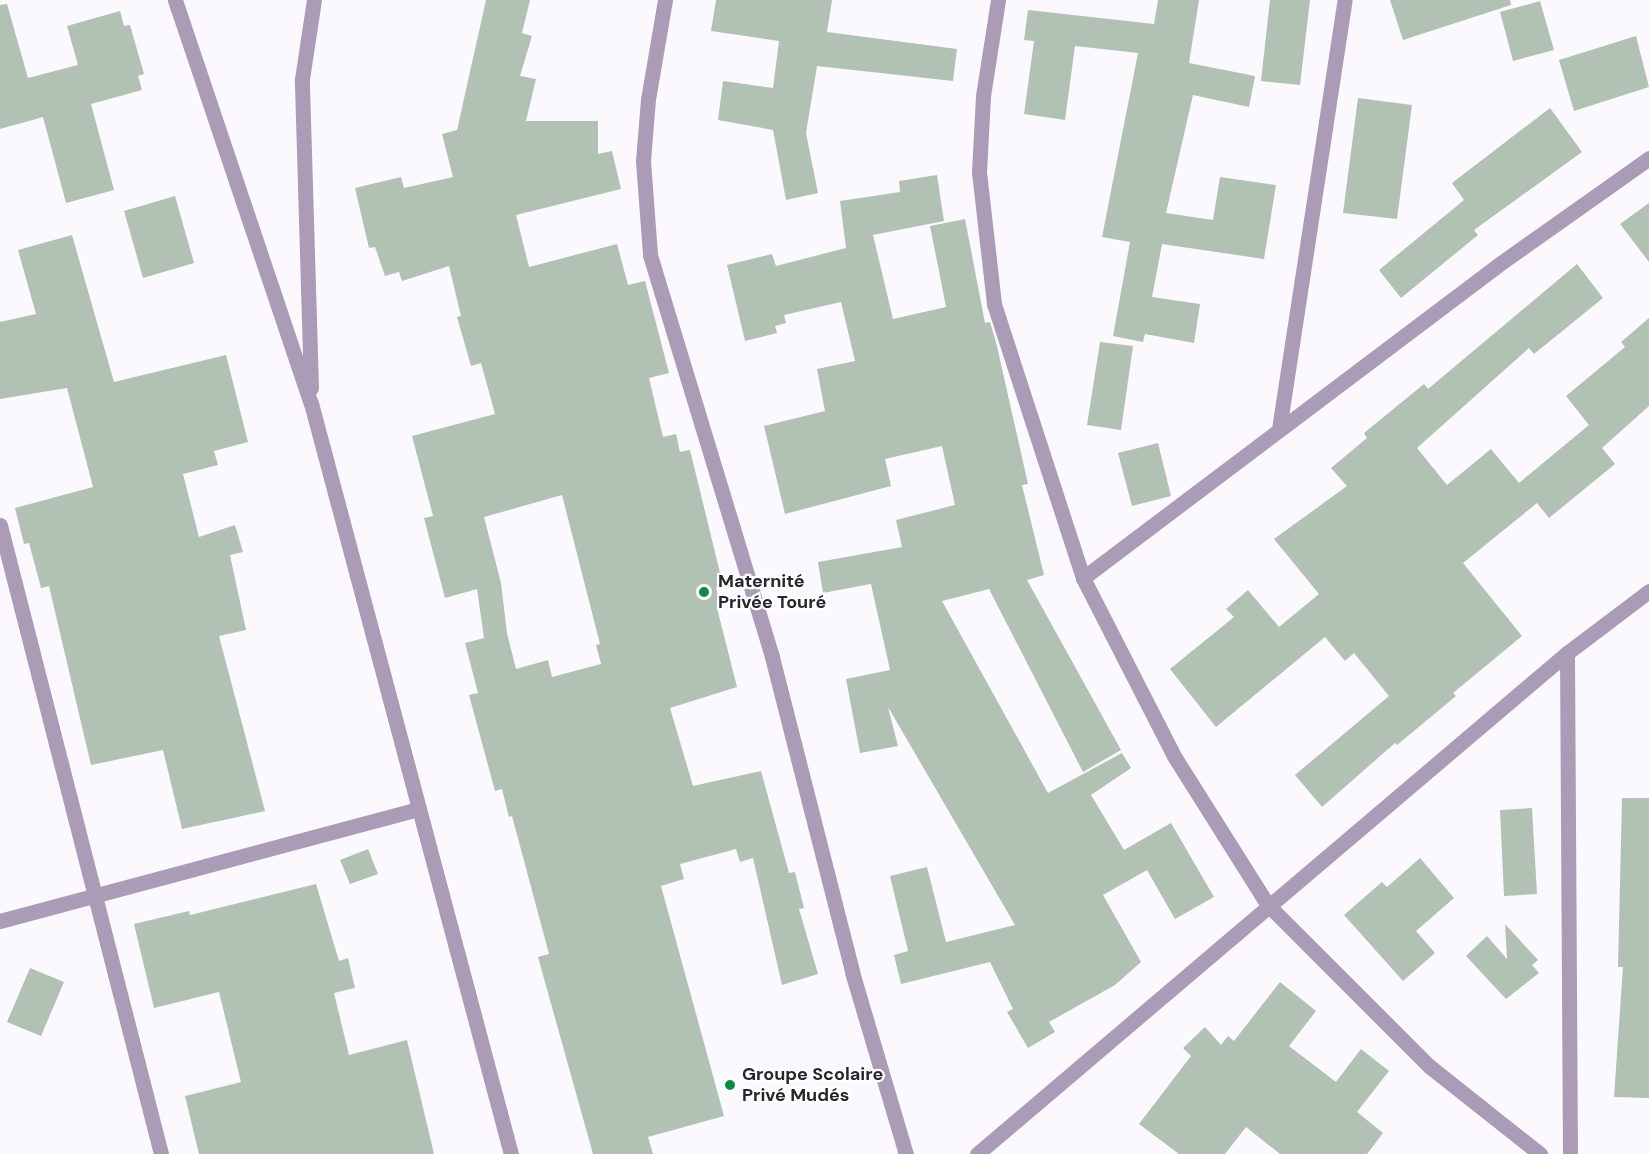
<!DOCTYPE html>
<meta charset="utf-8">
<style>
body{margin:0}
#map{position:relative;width:1649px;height:1154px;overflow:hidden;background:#fbf9fd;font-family:"DM Sans",sans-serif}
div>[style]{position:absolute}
.building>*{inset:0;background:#b1c1b4}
.street>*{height:15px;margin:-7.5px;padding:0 7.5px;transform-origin:7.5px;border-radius:7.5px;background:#aa9bb6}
.dots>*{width:16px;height:16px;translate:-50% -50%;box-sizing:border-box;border:3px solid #fff;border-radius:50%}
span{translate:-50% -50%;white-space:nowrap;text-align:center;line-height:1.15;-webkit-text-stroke:4.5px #fff;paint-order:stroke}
.poi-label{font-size:18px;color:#28252b;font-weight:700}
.left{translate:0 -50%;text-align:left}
</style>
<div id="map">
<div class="building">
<i style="clip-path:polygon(evenodd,486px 0,530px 0,522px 33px,532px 36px,520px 76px,536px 79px,526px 121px,598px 121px,598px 154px,612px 151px,621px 189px,516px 215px,529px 267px,617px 244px,628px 285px,645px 281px,669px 373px,649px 378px,663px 437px,676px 434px,680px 452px,690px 450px,723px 585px,716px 587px,721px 607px,717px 608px,737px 687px,670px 708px,693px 786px,761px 771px,789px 873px,795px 872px,804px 908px,799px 909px,818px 974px,782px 985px,753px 858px,740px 862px,736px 849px,680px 864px,684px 879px,661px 886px,724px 1116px,648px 1137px,653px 1154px,593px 1154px,538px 957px,549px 954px,512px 816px,509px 817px,502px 789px,495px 791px,469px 695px,478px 693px,465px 643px,484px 638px,477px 589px,445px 598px,424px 518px,433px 516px,412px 436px,495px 414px,481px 363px,471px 366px,457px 317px,461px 316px,449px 266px,402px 281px,399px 272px,385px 276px,375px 247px,369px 248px,355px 188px,401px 177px,404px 188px,453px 177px,442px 134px,457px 130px,486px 0,562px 495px,600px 644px,596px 645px,601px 664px,552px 677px,548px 660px,516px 669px,507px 633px,501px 583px,484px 517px,562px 495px)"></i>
<i style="clip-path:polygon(716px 0,832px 0,827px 32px,957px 49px,953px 81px,817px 66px,806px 133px,818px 193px,786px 200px,773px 130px,718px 120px,723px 81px,773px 88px,779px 41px,711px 31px)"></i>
<i style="clip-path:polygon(1158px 0,1199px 0,1189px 63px,1255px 76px,1249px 107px,1193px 95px,1166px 213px,1213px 220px,1220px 177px,1276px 185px,1264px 259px,1162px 244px,1152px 297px,1200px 304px,1194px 343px,1145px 334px,1143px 342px,1113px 336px,1130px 242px,1102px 237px,1138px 53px,1075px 46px,1065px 120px,1024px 114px,1034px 41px,1024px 40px,1028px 10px,1154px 24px)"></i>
<i style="clip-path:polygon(1270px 0,1310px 0,1300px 85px,1261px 81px)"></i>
<i style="clip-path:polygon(1390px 0,1510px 0,1511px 5px,1403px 40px)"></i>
<i style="clip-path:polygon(1540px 1px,1554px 50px,1513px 61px,1500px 12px)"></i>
<i style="clip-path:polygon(7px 4px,28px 78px,78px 65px,67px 26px,120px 11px,124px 26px,130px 25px,144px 74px,138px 76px,142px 90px,91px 104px,114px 190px,66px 203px,43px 117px,0 129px,0 5px)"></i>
<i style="clip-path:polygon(1636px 36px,1649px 87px,1574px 111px,1559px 60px)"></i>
<i style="clip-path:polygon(1358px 98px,1412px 105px,1397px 219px,1343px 213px)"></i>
<i style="clip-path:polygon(1550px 108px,1582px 152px,1474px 230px,1478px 235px,1401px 298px,1379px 270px,1464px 200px,1452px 183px)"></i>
<i style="clip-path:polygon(937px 175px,944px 221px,873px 235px,893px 319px,946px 307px,930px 226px,965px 219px,985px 323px,990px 322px,996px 342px,1028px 484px,1022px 485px,1044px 575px,1027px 580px,1121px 750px,1083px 772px,989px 589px,942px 601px,1048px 793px,1122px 753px,1131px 768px,1091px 795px,1124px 850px,1171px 823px,1214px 897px,1175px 919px,1147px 870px,1103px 895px,1141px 962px,1115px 985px,1049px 1022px,1055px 1032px,1028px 1048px,1007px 1012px,1013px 1009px,990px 962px,901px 984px,894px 955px,908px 951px,890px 876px,927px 867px,946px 942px,1015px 925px,888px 707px,898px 746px,860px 753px,846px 679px,890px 670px,871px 584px,823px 593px,818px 562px,902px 547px,896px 520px,955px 505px,942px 446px,885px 459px,891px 486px,785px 514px,764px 426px,825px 411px,817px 369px,855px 361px,841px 302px,784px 315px,786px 323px,775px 326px,777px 333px,745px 341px,727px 265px,772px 254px,776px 266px,846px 248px,840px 201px,900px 192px,899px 181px)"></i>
<i style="clip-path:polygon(175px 196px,194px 263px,143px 278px,124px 211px)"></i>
<i style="clip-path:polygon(1649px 203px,1649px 262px,1620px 224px)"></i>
<i style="clip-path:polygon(72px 235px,114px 382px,226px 355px,248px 442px,214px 451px,218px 465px,183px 474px,199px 537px,235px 525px,243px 552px,230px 555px,246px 630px,219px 636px,265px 811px,182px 829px,163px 750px,91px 765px,49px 586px,41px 588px,29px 543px,24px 544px,15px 508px,93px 487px,67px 388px,0 399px,0 322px,36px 314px,18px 250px)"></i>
<i style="clip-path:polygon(1577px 264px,1603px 298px,1534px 354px,1529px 348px,1417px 448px,1447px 485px,1491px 449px,1519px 483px,1589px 425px,1566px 396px,1625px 347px,1621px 342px,1649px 318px,1649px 406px,1602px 448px,1615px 464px,1549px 518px,1537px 503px,1463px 563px,1522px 636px,1453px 693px,1456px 696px,1397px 745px,1395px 743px,1322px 807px,1295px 775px,1389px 696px,1354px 653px,1345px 661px,1325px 637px,1216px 727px,1170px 669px,1234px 617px,1226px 609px,1248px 590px,1279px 627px,1319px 594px,1274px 539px,1347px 486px,1331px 468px,1367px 438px,1364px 433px,1424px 384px,1428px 389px)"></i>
<i style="clip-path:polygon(1100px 342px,1133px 346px,1121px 430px,1087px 425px)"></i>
<i style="clip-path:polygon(1158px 443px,1171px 496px,1132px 506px,1118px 453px)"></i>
<i style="clip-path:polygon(1622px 798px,1649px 798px,1649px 1098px,1614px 1097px,1623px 967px,1618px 967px)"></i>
<i style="clip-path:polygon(1532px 808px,1537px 894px,1504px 896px,1500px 810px)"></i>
<i style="clip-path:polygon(368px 849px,378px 874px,350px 884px,340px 860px)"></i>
<i style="clip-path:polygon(1420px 858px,1454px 898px,1416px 931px,1435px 953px,1403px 981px,1344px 915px,1382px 882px,1387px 887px)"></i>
<i style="clip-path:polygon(316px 884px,339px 961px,348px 958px,355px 988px,334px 993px,349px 1055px,407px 1040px,434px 1154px,199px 1154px,185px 1096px,241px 1082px,219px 992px,154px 1008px,134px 924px,189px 911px,190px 915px)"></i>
<i style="clip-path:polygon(1505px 924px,1538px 960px,1532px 965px,1539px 973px,1506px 999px,1466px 956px,1487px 936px,1507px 959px)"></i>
<i style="clip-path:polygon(30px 968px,64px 982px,41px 1036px,7px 1022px)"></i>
<i style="clip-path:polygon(1280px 982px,1316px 1011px,1289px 1046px,1336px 1082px,1361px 1049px,1389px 1071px,1357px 1112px,1383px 1133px,1367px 1154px,1280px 1154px,1246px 1127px,1225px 1154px,1179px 1154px,1139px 1124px,1191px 1056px,1183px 1048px,1205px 1027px,1221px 1045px,1228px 1036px,1234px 1041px)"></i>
</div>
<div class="street">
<i style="left:175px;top:0;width:425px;rotate:71.4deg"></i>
<i style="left:311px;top:403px;width:777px;rotate:75.09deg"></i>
<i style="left:665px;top:0;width:100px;rotate:99.7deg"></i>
<i style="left:648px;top:99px;width:62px;rotate:94.6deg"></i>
<i style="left:643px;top:161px;width:94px;rotate:85.7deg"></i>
<i style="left:650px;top:255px;width:420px;rotate:73.1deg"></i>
<i style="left:772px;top:657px;width:325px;rotate:75.7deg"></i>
<i style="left:852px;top:972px;width:190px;rotate:73.5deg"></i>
<i style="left:998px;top:0;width:97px;rotate:98.9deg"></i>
<i style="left:983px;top:96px;width:76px;rotate:93deg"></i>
<i style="left:979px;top:172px;width:133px;rotate:83.5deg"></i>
<i style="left:994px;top:304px;width:288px;rotate:72deg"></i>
<i style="left:1083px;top:578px;width:200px;rotate:62.9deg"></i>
<i style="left:1174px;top:756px;width:176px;rotate:57.8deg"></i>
<i style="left:1268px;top:905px;width:228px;rotate:45deg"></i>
<i style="left:1429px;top:1066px;width:142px;rotate:38.4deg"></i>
<i style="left:311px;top:388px;width:309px;rotate:-91.7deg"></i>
<i style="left:302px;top:79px;width:80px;rotate:-81.4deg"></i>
<i style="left:1279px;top:429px;width:434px;rotate:-81.3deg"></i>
<i style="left:0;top:525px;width:649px;rotate:75.64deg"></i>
<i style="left:1083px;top:578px;width:520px;rotate:-37.02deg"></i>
<i style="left:1498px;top:265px;width:185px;rotate:-35.3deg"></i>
<i style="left:1567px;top:653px;width:501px;rotate:89.66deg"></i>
<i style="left:0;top:921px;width:433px;rotate:-15deg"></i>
<i style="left:977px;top:1154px;width:774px;rotate:-40.34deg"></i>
<i style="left:1567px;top:653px;width:103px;rotate:-37.1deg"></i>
</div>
<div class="dots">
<i style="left:704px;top:592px;background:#0f8a46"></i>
<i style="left:730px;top:1085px;background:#0f8a46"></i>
</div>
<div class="poi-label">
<span class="left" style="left:718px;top:592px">Maternité<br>Privée Touré</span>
<span class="left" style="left:742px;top:1085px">Groupe Scolaire<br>Privé Mudés</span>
</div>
</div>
